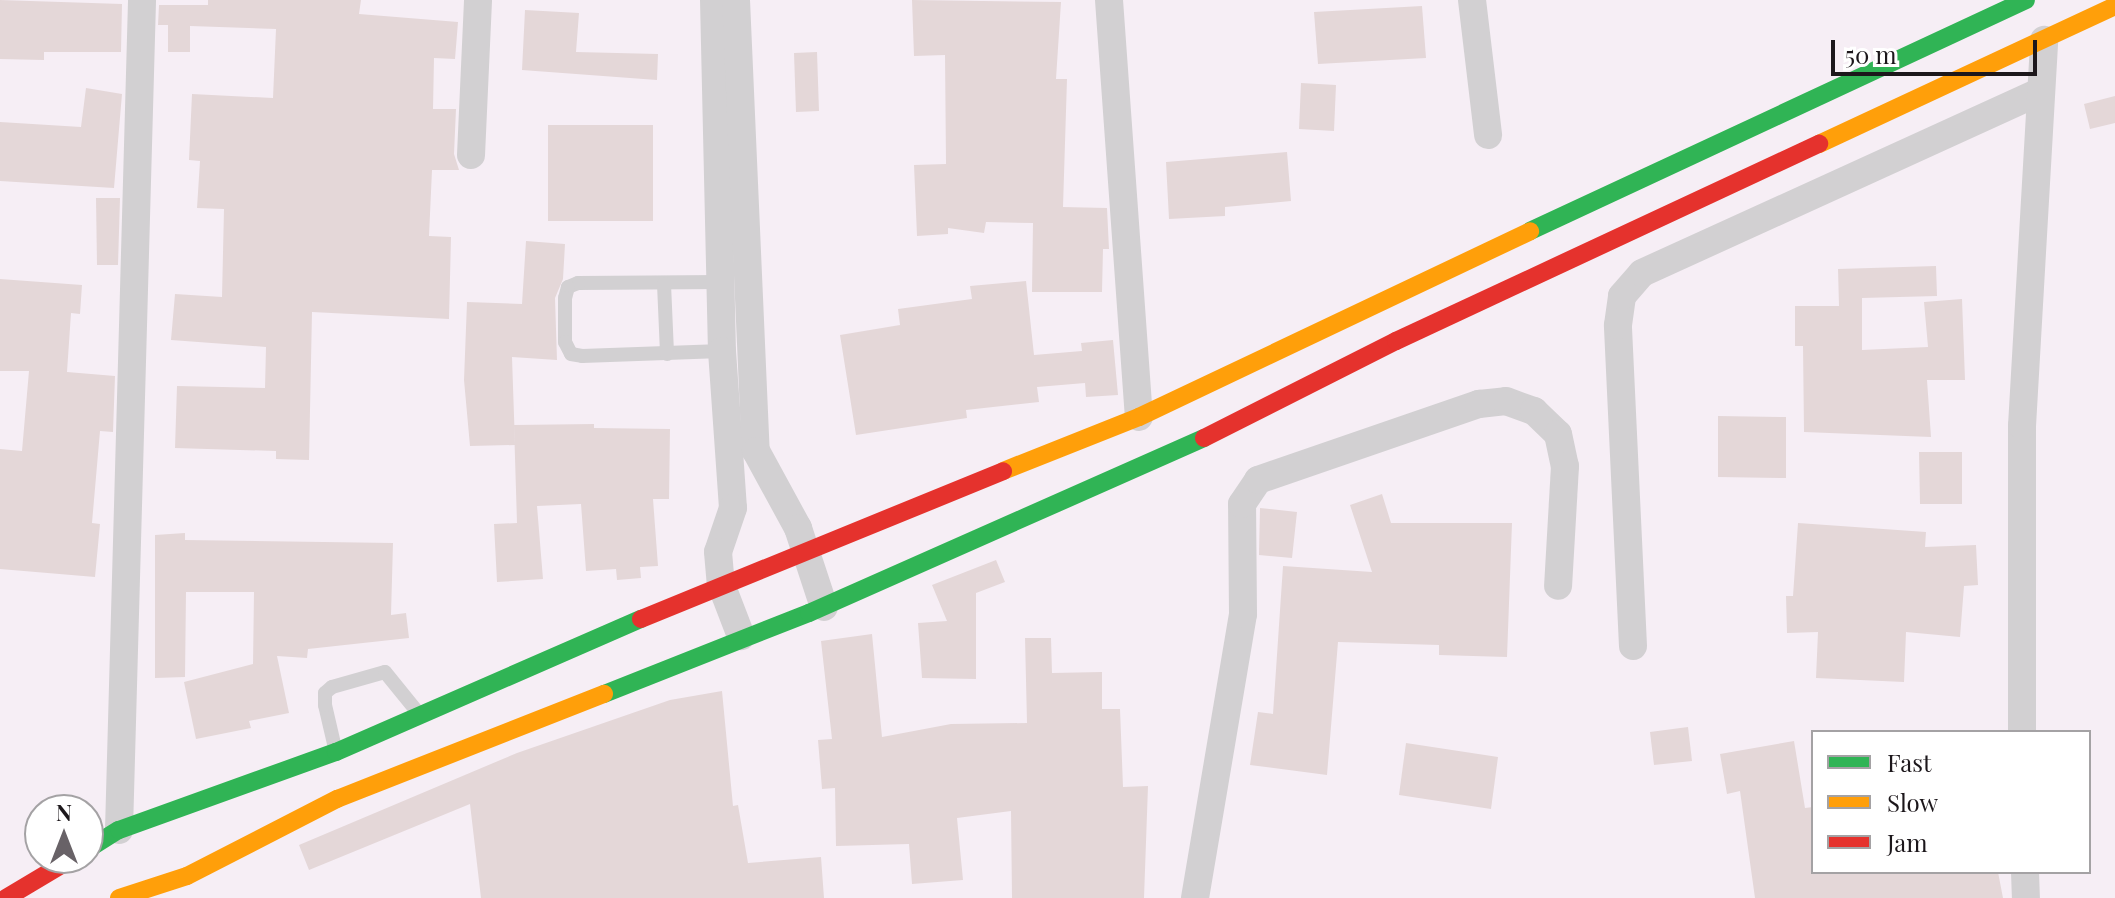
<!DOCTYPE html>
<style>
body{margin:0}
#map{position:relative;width:2115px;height:898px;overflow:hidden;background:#f6eef5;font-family:"Playfair Display",serif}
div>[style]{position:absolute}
.building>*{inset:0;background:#e4d7d8}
.lane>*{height:14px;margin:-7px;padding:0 7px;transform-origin:7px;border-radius:7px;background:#d2d0d2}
.street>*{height:28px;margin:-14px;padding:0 14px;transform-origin:14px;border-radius:14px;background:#d2d0d2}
.fast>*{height:18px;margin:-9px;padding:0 9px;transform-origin:9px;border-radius:9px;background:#30b455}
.slow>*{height:18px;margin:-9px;padding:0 9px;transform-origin:9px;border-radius:9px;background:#ff9f0a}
.jam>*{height:18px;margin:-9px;padding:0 9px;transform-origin:9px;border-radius:9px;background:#e5322d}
span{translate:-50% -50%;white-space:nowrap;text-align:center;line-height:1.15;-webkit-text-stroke:6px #fff;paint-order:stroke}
.legend{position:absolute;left:1811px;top:730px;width:280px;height:144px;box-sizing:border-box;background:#fff;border:2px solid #a4a2a4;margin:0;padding:10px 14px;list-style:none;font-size:24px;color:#1c171b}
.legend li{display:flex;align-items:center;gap:16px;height:40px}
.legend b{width:40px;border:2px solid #a4a2a4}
.north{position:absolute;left:24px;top:794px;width:80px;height:80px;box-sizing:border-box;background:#fff;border:2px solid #a4a2a4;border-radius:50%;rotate:0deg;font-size:22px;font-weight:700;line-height:32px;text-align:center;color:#1c171b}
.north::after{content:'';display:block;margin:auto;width:28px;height:36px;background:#686267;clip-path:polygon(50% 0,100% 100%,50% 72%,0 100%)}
.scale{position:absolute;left:1831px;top:40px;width:206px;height:36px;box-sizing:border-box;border:4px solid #1c171b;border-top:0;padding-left:10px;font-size:24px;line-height:28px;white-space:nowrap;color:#1c171b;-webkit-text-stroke:6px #fff;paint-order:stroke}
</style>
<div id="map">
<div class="building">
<i style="clip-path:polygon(0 0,122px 4px,121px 52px,44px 52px,44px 60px,0 59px)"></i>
<i style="clip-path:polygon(208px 0,361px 0,359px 14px,458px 22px,455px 59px,434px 58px,433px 109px,456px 109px,454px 154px,459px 170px,432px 170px,429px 236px,451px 237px,449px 319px,312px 312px,309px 460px,276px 459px,276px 451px,175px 448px,177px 386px,265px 388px,266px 347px,171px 340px,175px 294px,222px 297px,224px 209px,197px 208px,200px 161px,189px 160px,192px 94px,273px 98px,276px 29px,190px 26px,190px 52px,168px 52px,168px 25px,158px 25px,159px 5px,208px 5px)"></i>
<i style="clip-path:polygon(912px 0,1061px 2px,1056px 79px,1067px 79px,1063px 207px,1107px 208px,1109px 249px,1103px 249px,1102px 292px,1032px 292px,1033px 223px,986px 222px,984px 233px,948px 228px,948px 234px,917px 236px,914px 165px,946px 164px,945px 55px,914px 56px)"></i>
<i style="clip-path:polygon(1422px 6px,1426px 58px,1318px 64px,1314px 12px)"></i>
<i style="clip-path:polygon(525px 10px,579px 13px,576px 52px,658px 54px,657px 80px,522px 70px)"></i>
<i style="clip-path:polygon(817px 52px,819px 111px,796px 112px,794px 53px)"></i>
<i style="clip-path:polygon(1301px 83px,1336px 85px,1334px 131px,1299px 129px)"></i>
<i style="clip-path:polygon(86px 88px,122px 94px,114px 188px,0 181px,0 122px,81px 127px)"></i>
<i style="clip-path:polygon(2115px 96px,2115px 123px,2090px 129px,2084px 104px)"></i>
<i style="clip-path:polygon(548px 125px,653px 125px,653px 221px,548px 221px)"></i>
<i style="clip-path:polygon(1287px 152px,1291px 201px,1225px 207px,1225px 216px,1169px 219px,1166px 162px)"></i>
<i style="clip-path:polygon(96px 198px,120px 198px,118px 265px,97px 265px)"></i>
<i style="clip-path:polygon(526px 241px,565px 244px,563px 279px,555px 298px,557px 360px,512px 357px,515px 445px,470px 446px,464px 380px,467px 302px,522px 304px)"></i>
<i style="clip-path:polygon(1936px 266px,1937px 296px,1862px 298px,1862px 350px,1928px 347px,1924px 302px,1962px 299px,1965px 380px,1927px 380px,1931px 437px,1804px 432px,1803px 346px,1795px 346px,1795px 306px,1839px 306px,1838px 269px)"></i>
<i style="clip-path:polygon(0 279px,82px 285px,80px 314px,71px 313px,67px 372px,115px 376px,113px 432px,100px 431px,92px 523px,100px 524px,95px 577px,0 569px,0 449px,22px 451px,29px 371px,0 371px)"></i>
<i style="clip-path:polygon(1026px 281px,1034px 355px,1082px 351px,1081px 343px,1113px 340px,1118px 395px,1086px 397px,1085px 383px,1037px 387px,1039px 402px,966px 410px,967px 418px,856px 435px,840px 335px,900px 325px,898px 309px,972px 299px,970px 286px)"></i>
<i style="clip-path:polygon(1718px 416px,1786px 417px,1786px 478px,1718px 477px)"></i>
<i style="clip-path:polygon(594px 424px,594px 428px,670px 429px,669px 499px,653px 499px,658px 566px,640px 567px,641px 578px,617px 580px,616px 569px,586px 571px,581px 504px,537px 506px,543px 579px,497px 582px,494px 524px,517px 523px,514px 425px)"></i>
<i style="clip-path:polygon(1919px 452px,1962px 452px,1962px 504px,1920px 504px)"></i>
<i style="clip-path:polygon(1382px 494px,1391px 523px,1512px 523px,1507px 657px,1439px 655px,1439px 645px,1338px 642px,1327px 775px,1250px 765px,1258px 712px,1273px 714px,1283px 566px,1372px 572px,1350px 505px)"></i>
<i style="clip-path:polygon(1260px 508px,1297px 512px,1292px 558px,1259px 555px)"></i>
<i style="clip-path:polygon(1798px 523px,1926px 532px,1925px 547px,1976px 545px,1978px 585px,1964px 586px,1960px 637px,1906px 632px,1904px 682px,1816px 678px,1818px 632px,1787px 633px,1786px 596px,1793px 596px)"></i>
<i style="clip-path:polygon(185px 533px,185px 540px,393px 543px,391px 615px,406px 613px,409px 638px,308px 649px,307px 658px,277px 656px,289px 713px,249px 721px,251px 728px,196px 739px,184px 682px,253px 664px,254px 592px,186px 592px,185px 677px,155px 678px,155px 535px)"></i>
<i style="clip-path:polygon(996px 560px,1005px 582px,976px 593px,976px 679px,922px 678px,918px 623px,947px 621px,932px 585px)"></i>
<i style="clip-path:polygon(872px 634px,882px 737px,951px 724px,1027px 723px,1025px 638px,1051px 638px,1052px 673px,1102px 672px,1102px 709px,1120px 709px,1123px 787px,1148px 786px,1144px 898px,1012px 898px,1011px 811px,957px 818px,963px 880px,912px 884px,909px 844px,836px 846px,835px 788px,822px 789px,818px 740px,832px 739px,821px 641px)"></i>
<i style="clip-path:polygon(722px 691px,733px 806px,738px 805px,748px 863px,821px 857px,824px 898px,481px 898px,470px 804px,309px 870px,299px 845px,517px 753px,670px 700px)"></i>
<i style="clip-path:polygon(1688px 727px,1692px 761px,1654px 765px,1650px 732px)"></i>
<i style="clip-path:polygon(1794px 741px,1805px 808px,1813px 807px,1813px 872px,1998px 872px,2003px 898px,1755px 898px,1740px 791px,1727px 794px,1720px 754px)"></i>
<i style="clip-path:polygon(1406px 743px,1498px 757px,1491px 809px,1399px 795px)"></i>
</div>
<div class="lane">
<i style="left:721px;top:282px;width:143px;rotate:179.6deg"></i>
<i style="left:578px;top:283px;width:11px;rotate:158deg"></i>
<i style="left:568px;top:287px;width:11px;rotate:105deg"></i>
<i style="left:565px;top:298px;width:44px;rotate:90deg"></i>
<i style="left:565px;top:342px;width:13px;rotate:63deg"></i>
<i style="left:571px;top:354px;width:11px;rotate:10deg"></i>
<i style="left:582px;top:356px;width:140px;rotate:-2deg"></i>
<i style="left:664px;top:284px;width:70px;rotate:87.5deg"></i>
<i style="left:335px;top:748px;width:44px;rotate:-103.1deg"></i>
<i style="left:325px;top:705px;width:12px;rotate:-90deg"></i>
<i style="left:325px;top:693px;width:9px;rotate:-41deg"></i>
<i style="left:332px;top:687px;width:55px;rotate:-15.8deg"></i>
<i style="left:385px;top:672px;width:54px;rotate:51deg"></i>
</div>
<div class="street">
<i style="left:714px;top:0;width:351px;rotate:88.7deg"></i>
<i style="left:722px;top:351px;width:157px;rotate:86deg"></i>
<i style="left:733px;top:508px;width:46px;rotate:108.8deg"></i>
<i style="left:718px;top:552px;width:32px;rotate:85deg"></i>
<i style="left:721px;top:584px;width:56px;rotate:69deg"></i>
<i style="left:736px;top:0;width:451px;rotate:87.5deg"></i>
<i style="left:756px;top:451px;width:88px;rotate:61.4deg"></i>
<i style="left:798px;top:528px;width:83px;rotate:71.8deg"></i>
<i style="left:1109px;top:0;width:418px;rotate:85.9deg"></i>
<i style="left:1472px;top:0;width:136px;rotate:83.2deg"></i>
<i style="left:471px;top:155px;width:155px;rotate:-87.4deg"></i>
<i style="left:1633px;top:646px;width:321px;rotate:-92.7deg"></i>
<i style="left:1618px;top:325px;width:29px;rotate:-82deg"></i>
<i style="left:1622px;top:296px;width:30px;rotate:-49deg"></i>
<i style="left:1642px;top:273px;width:434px;rotate:-24.5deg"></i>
<i style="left:2022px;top:732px;width:306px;rotate:-90deg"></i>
<i style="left:2022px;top:426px;width:387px;rotate:-86.7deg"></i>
<i style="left:119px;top:830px;width:830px;rotate:-88.41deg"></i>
<i style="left:2025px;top:872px;width:26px;rotate:88deg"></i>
<i style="left:1195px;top:898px;width:288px;rotate:-80.4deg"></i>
<i style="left:1243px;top:614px;width:110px;rotate:-90.5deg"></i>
<i style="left:1242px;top:504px;width:29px;rotate:-56deg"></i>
<i style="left:1258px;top:480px;width:234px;rotate:-19deg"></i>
<i style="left:1479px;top:404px;width:27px;rotate:-6deg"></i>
<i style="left:1506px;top:401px;width:30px;rotate:20deg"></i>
<i style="left:1534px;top:411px;width:33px;rotate:44deg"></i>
<i style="left:1558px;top:434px;width:33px;rotate:78deg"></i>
<i style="left:1565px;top:466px;width:120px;rotate:93.3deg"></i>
</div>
<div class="fast">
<i style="left:1530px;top:231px;width:547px;rotate:-24.97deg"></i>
<i style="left:604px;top:694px;width:220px;rotate:-21.6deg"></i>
<i style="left:809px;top:613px;width:432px;rotate:-23.9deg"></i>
<i style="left:88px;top:849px;width:36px;rotate:-32deg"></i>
<i style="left:119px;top:830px;width:231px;rotate:-19.8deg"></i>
<i style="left:336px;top:752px;width:333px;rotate:-23.6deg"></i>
</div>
<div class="slow">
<i style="left:1819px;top:144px;width:327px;rotate:-25deg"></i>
<i style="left:1003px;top:471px;width:146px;rotate:-21.7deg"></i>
<i style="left:1139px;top:417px;width:433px;rotate:-25.4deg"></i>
<i style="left:119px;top:898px;width:71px;rotate:-17.9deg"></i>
<i style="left:187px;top:876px;width:169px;rotate:-27.2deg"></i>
<i style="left:337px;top:799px;width:287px;rotate:-21.5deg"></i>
</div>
<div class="jam">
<i style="left:1204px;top:438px;width:215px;rotate:-26.8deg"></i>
<i style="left:1396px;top:341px;width:467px;rotate:-25deg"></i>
<i style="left:641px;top:619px;width:391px;rotate:-22.2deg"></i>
<i style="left:6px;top:898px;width:78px;rotate:-30.8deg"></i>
</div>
<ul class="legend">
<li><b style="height:10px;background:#30b455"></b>Fast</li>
<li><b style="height:10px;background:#ff9f0a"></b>Slow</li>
<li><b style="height:10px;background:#e5322d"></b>Jam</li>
</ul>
<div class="north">N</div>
<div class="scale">50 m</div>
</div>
